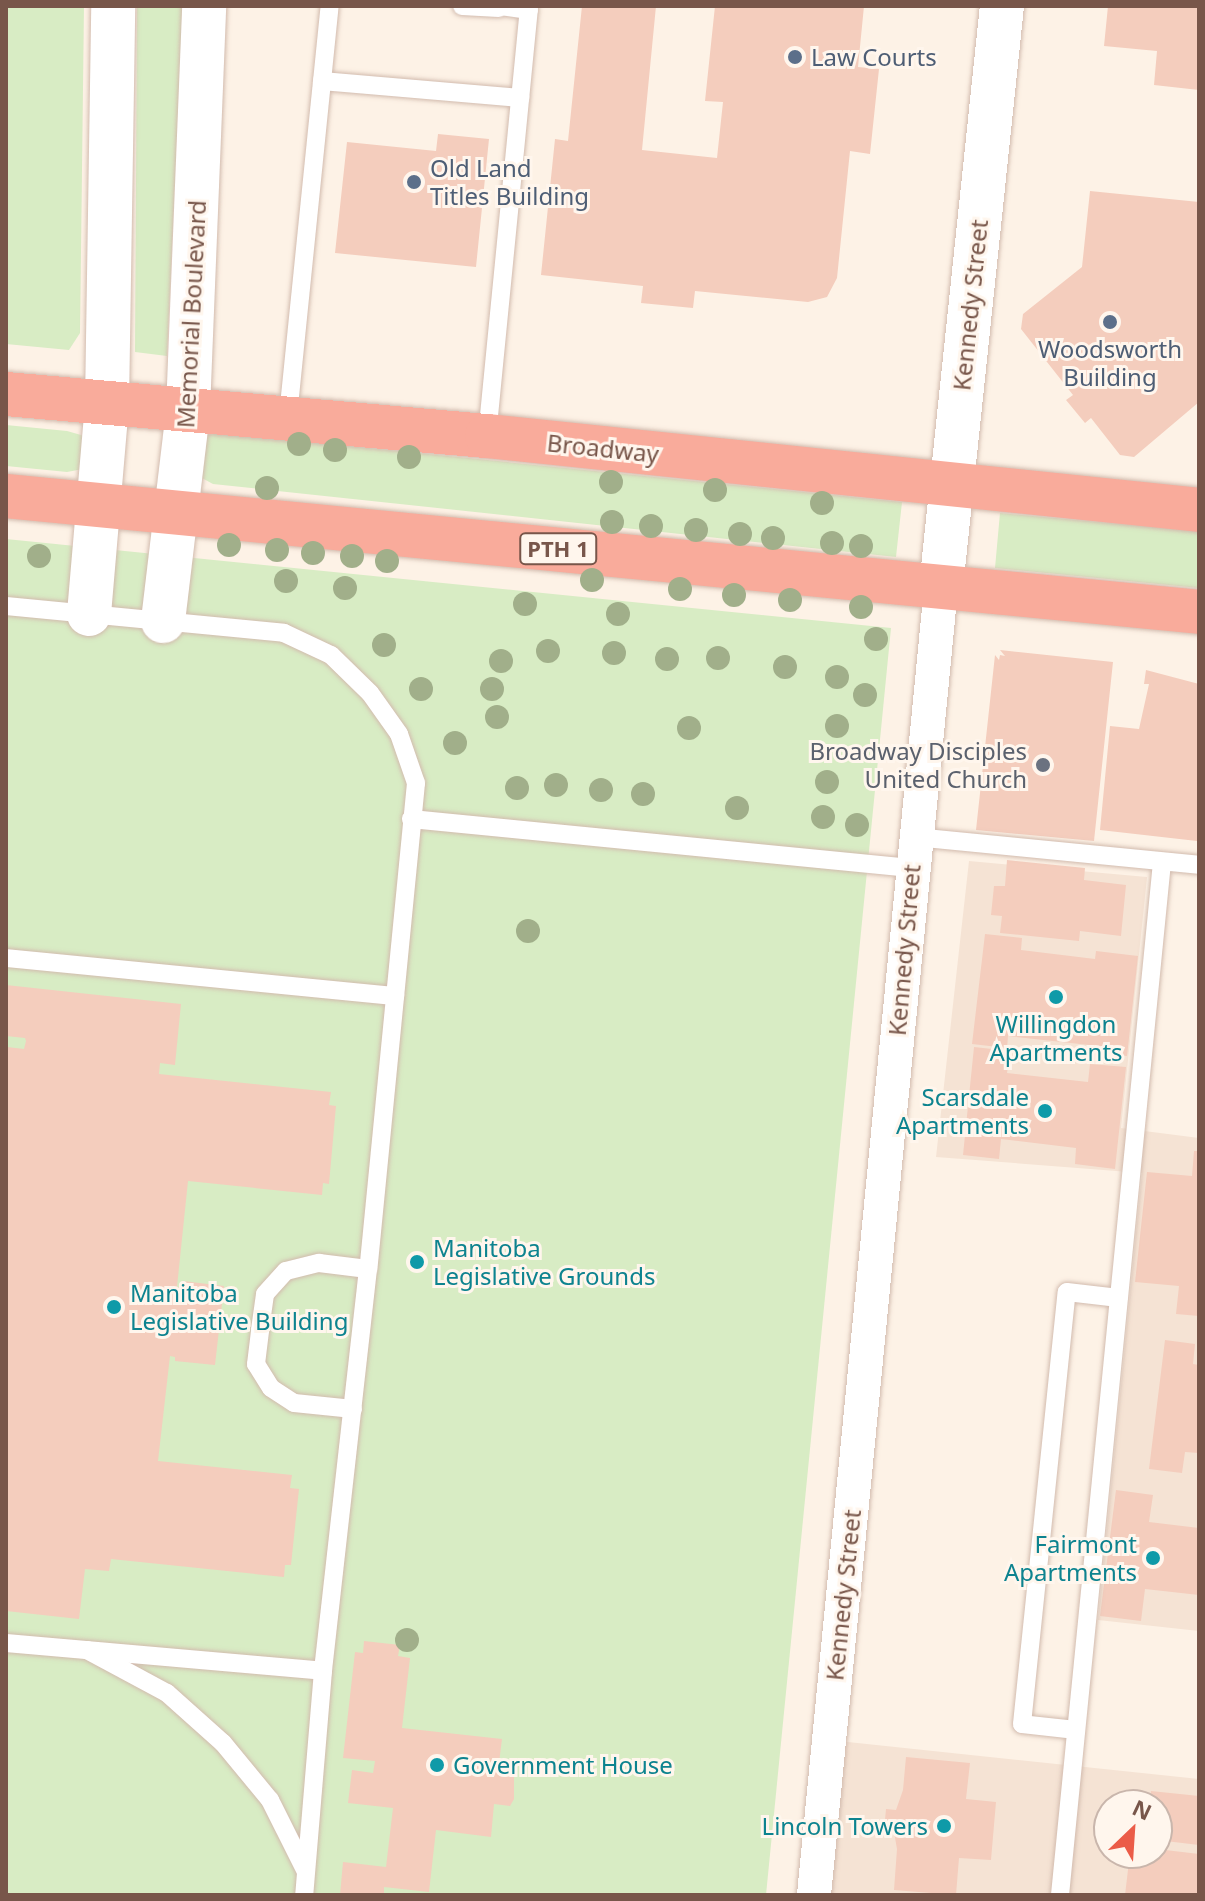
<!DOCTYPE html>
<style>
body{margin:0}
#map{position:relative;width:1205px;height:1901px;overflow:hidden;background:#fdf2e6;font-family:"Noto Sans",sans-serif}
div>[style]{position:absolute}
.residential>*{inset:0;background:#f5e3d4}
.green>*{inset:0;background:#d8ecc4}
.building>*{inset:0;background:#f4cdbd}
.roads{filter:drop-shadow(0 0 2px #d2bbae) drop-shadow(0 0 2px #d2bbae)}
.lane>*{height:18px;margin:-9px;padding:0 9px;transform-origin:9px;border-radius:9px;background:#fff}
.street>*{height:34px;margin:-17px;padding:0 17px;transform-origin:17px;border-radius:17px;background:#fff}
.secondary>*{height:44px;margin:-22px;padding:0 22px;transform-origin:22px;border-radius:22px;background:#fff}
.highway>*{height:44px;margin:-22px;padding:0 22px;transform-origin:22px;border-radius:22px;background:#f9ab9b}
.trees>*{width:24px;height:24px;margin:-12px;border-radius:50%;background:#a1af8a}
.dots>*{width:22px;height:22px;translate:-50% -50%;box-sizing:border-box;border:4px solid #fff6ed;border-radius:50%}
span{translate:-50% -50%;white-space:nowrap;text-align:center;line-height:1.15;-webkit-text-stroke:6px #fff6ed;paint-order:stroke}
.shield-label span{padding:2px 6px;background:#fff6ed;border:2px solid;border-radius:6px;-webkit-text-stroke-width:0}
.shield-label{font-size:22px;color:#78564a;font-weight:700}
.service-label{font-size:24px;color:#4e5e75}
.left{translate:0 -50%;text-align:left}
.street-label{font-size:24px;color:#78564a}
.worship-label{font-size:24px;color:#5b616d}
.right{translate:-100% -50%;text-align:right}
.culture-label{font-size:24px;color:#0d838f}
.frame{position:absolute;inset:0;border:8px solid #78564a;pointer-events:none}
.north{position:absolute;left:1093px;top:1789px;width:80px;height:80px;box-sizing:border-box;background:#fff6ed;border:2px solid #c9b6ac;border-radius:50%;rotate:25deg;font-size:22px;font-weight:700;line-height:32px;text-align:center;color:#78564a}
.north::after{content:'';display:block;margin:auto;width:28px;height:36px;background:#eb5c48;clip-path:polygon(50% 0,100% 100%,50% 72%,0 100%)}
</style>
<div id="map">
<div class="residential">
<i style="clip-path:polygon(969px 861px,1147px 877px,1121px 1128px,1199px 1138px,1199px 1631px,1098px 1620px,1142px 1173px,936px 1157px)"></i>
<i style="clip-path:polygon(evenodd,829px 1740px,1199px 1779px,1199px 1895px,814px 1895px,829px 1740px,1109px 1805px,1157px 1805px,1157px 1853px,1109px 1853px,1109px 1805px)"></i>
</div>
<div class="green">
<i style="clip-path:polygon(6px 6px,84px 6px,80px 333px,69px 350px,6px 344px)"></i>
<i style="clip-path:polygon(137px 6px,183px 6px,167px 356px,135px 352px)"></i>
<i style="clip-path:polygon(6px 425px,67px 431px,88px 437px,83px 469px,67px 472px,6px 466px)"></i>
<i style="clip-path:polygon(220px 433px,902px 502px,896px 557px,213px 484px,200px 477px,198px 446px,207px 435px)"></i>
<i style="clip-path:polygon(1000px 513px,1199px 531px,1199px 588px,995px 568px)"></i>
<i style="clip-path:polygon(6px 539px,891px 628px,766px 1895px,6px 1895px)"></i>
</div>
<div class="building">
<i style="clip-path:polygon(582px 6px,656px 6px,642px 150px,717px 158px,723px 102px,705px 101px,715px 6px,864px 6px,858px 67px,879px 69px,870px 154px,850px 151px,837px 278px,827px 297px,808px 302px,695px 291px,693px 308px,641px 303px,643px 286px,541px 275px,555px 139px,568px 141px)"></i>
<i style="clip-path:polygon(1108px 6px,1199px 6px,1199px 90px,1154px 85px,1157px 51px,1104px 46px)"></i>
<i style="clip-path:polygon(438px 134px,489px 139px,476px 267px,335px 253px,347px 142px,436px 151px)"></i>
<i style="clip-path:polygon(1090px 191px,1199px 202px,1199px 402px,1134px 457px,1120px 455px,1091px 418px,1085px 423px,1066px 400px,1073px 395px,1021px 329px,1023px 314px,1082px 267px)"></i>
<i style="clip-path:polygon(1000px 650px,1113px 662px,1094px 841px,976px 830px,995px 655px,999px 660px,1000px 655px,1005px 656px)"></i>
<i style="clip-path:polygon(1146px 670px,1199px 684px,1197px 841px,1100px 830px,1110px 726px,1139px 729px,1149px 684px,1144px 684px)"></i>
<i style="clip-path:polygon(1007px 860px,1085px 868px,1084px 880px,1126px 885px,1121px 936px,1080px 931px,1079px 941px,1000px 933px,1002px 916px,991px 915px,994px 886px,1005px 886px)"></i>
<i style="clip-path:polygon(985px 934px,1022px 938px,1021px 950px,1095px 959px,1096px 951px,1138px 956px,1127px 1056px,1088px 1052px,1089px 1045px,1008px 1036px,1007px 1048px,972px 1044px)"></i>
<i style="clip-path:polygon(6px 985px,181px 1004px,175px 1065px,160px 1063px,159px 1074px,331px 1092px,329px 1105px,336px 1106px,329px 1184px,323px 1183px,322px 1195px,188px 1181px,177px 1287px,183px 1287px,183px 1281px,224px 1286px,215px 1365px,175px 1361px,175px 1357px,170px 1356px,158px 1461px,292px 1475px,290px 1488px,299px 1489px,291px 1565px,285px 1565px,284px 1577px,111px 1559px,109px 1571px,85px 1569px,79px 1619px,6px 1611px,6px 1054px,7px 1047px,24px 1049px,26px 1041px,25px 1038px,6px 1036px)"></i>
<i style="clip-path:polygon(974px 1047px,1010px 1051px,1007px 1073px,1088px 1082px,1090px 1064px,1126px 1067px,1115px 1169px,1075px 1164px,1076px 1148px,1001px 1139px,999px 1159px,963px 1155px)"></i>
<i style="clip-path:polygon(1194px 1151px,1199px 1151px,1199px 1316px,1176px 1314px,1179px 1286px,1135px 1282px,1147px 1172px,1192px 1176px)"></i>
<i style="clip-path:polygon(1165px 1340px,1195px 1344px,1193px 1364px,1199px 1365px,1199px 1453px,1185px 1452px,1182px 1473px,1149px 1469px)"></i>
<i style="clip-path:polygon(1116px 1490px,1153px 1495px,1149px 1522px,1199px 1528px,1199px 1595px,1145px 1589px,1141px 1621px,1100px 1616px)"></i>
<i style="clip-path:polygon(364px 1641px,400px 1645px,398px 1656px,410px 1658px,402px 1728px,502px 1739px,498px 1771px,514px 1773px,514px 1799px,510px 1806px,494px 1804px,491px 1837px,436px 1830px,429px 1892px,384px 1887px,384px 1895px,340px 1895px,343px 1862px,386px 1867px,393px 1808px,348px 1803px,352px 1770px,373px 1773px,375px 1761px,343px 1758px,355px 1652px,363px 1653px)"></i>
<i style="clip-path:polygon(906px 1757px,970px 1763px,966px 1799px,996px 1802px,991px 1860px,959px 1858px,956px 1895px,894px 1890px,897px 1849px,894px 1832px,884px 1831px,886px 1809px,896px 1810px,903px 1790px)"></i>
<i style="clip-path:polygon(1151px 1791px,1199px 1796px,1199px 1845px,1157px 1840px,1157px 1805px,1149px 1805px)"></i>
<i style="clip-path:polygon(1157px 1849px,1199px 1854px,1199px 1895px,1125px 1895px,1130px 1853px,1157px 1853px)"></i>
</div>
<div class="roads">
<div class="lane">
<i style="left:462px;top:6px;width:37px;rotate:3deg"></i>
<i style="left:322px;top:81px;width:199px;rotate:4.9deg"></i>
<i style="left:288px;top:416px;width:412px;rotate:-84.2deg"></i>
<i style="left:487px;top:436px;width:428px;rotate:-84.4deg"></i>
<i style="left:529px;top:10px;width:30px;rotate:-172deg"></i>
<i style="left:6px;top:606px;width:279px;rotate:5.5deg"></i>
<i style="left:284px;top:633px;width:52px;rotate:25.1deg"></i>
<i style="left:331px;top:655px;width:54px;rotate:44.3deg"></i>
<i style="left:370px;top:693px;width:50px;rotate:54.7deg"></i>
<i style="left:399px;top:734px;width:52px;rotate:70.9deg"></i>
<i style="left:416px;top:783px;width:488px;rotate:95.6deg"></i>
<i style="left:368px;top:1269px;width:405px;rotate:96.4deg"></i>
<i style="left:323px;top:1671px;width:225px;rotate:94.8deg"></i>
<i style="left:411px;top:819px;width:502px;rotate:5.6deg"></i>
<i style="left:915px;top:837px;width:285px;rotate:5.6deg"></i>
<i style="left:6px;top:958px;width:391px;rotate:5.6deg"></i>
<i style="left:353px;top:1409px;width:59px;rotate:-174.2deg"></i>
<i style="left:294px;top:1403px;width:27px;rotate:-147deg"></i>
<i style="left:271px;top:1388px;width:28px;rotate:-122deg"></i>
<i style="left:256px;top:1364px;width:34px;rotate:-83deg"></i>
<i style="left:260px;top:1330px;width:36px;rotate:-82deg"></i>
<i style="left:265px;top:1294px;width:31px;rotate:-48deg"></i>
<i style="left:286px;top:1271px;width:34px;rotate:-14deg"></i>
<i style="left:319px;top:1263px;width:49px;rotate:7deg"></i>
<i style="left:6px;top:1643px;width:318px;rotate:5deg"></i>
<i style="left:87px;top:1650px;width:91px;rotate:28.3deg"></i>
<i style="left:167px;top:1693px;width:75px;rotate:41.8deg"></i>
<i style="left:223px;top:1743px;width:74px;rotate:50.5deg"></i>
<i style="left:270px;top:1800px;width:78px;rotate:63.4deg"></i>
<i style="left:1076px;top:1730px;width:54px;rotate:-173.7deg"></i>
<i style="left:1022px;top:1724px;width:434px;rotate:-84.1deg"></i>
<i style="left:1067px;top:1292px;width:52px;rotate:6.6deg"></i>
<i style="left:1060px;top:1895px;width:1038px;rotate:-84.36deg"></i>
</div>
<div class="street">
<i style="left:814px;top:1895px;width:1314px;rotate:-84.45deg"></i>
</div>
<div class="secondary">
<i style="left:941px;top:587px;width:584px;rotate:-84.01deg"></i>
<i style="left:89px;top:614px;width:211px;rotate:-85.1deg"></i>
<i style="left:107px;top:404px;width:398px;rotate:-89.1deg"></i>
<i style="left:163px;top:621px;width:212px;rotate:-83.2deg"></i>
<i style="left:188px;top:410px;width:404px;rotate:-87.7deg"></i>
</div>
<div class="highway">
<i style="left:6px;top:394px;width:483px;rotate:5deg"></i>
<i style="left:487px;top:436px;width:716px;rotate:5.93deg"></i>
<i style="left:6px;top:496px;width:1199px;rotate:5.55deg"></i>
</div>
</div>
<div class="trees">
<i style="left:299px;top:444px"></i>
<i style="left:335px;top:450px"></i>
<i style="left:409px;top:457px"></i>
<i style="left:611px;top:482px"></i>
<i style="left:267px;top:488px"></i>
<i style="left:715px;top:490px"></i>
<i style="left:822px;top:503px"></i>
<i style="left:612px;top:522px"></i>
<i style="left:651px;top:526px"></i>
<i style="left:696px;top:530px"></i>
<i style="left:740px;top:534px"></i>
<i style="left:773px;top:538px"></i>
<i style="left:832px;top:543px"></i>
<i style="left:229px;top:545px"></i>
<i style="left:861px;top:546px"></i>
<i style="left:277px;top:550px"></i>
<i style="left:313px;top:553px"></i>
<i style="left:39px;top:556px"></i>
<i style="left:352px;top:556px"></i>
<i style="left:387px;top:561px"></i>
<i style="left:592px;top:580px"></i>
<i style="left:286px;top:581px"></i>
<i style="left:345px;top:588px"></i>
<i style="left:680px;top:589px"></i>
<i style="left:734px;top:595px"></i>
<i style="left:790px;top:600px"></i>
<i style="left:525px;top:604px"></i>
<i style="left:861px;top:607px"></i>
<i style="left:618px;top:614px"></i>
<i style="left:876px;top:639px"></i>
<i style="left:384px;top:645px"></i>
<i style="left:548px;top:651px"></i>
<i style="left:614px;top:653px"></i>
<i style="left:718px;top:658px"></i>
<i style="left:667px;top:659px"></i>
<i style="left:501px;top:661px"></i>
<i style="left:785px;top:667px"></i>
<i style="left:837px;top:677px"></i>
<i style="left:421px;top:689px"></i>
<i style="left:492px;top:689px"></i>
<i style="left:865px;top:695px"></i>
<i style="left:497px;top:717px"></i>
<i style="left:837px;top:726px"></i>
<i style="left:689px;top:728px"></i>
<i style="left:455px;top:743px"></i>
<i style="left:827px;top:782px"></i>
<i style="left:556px;top:785px"></i>
<i style="left:517px;top:788px"></i>
<i style="left:601px;top:790px"></i>
<i style="left:643px;top:794px"></i>
<i style="left:737px;top:808px"></i>
<i style="left:823px;top:817px"></i>
<i style="left:857px;top:825px"></i>
<i style="left:528px;top:931px"></i>
<i style="left:407px;top:1640px"></i>
</div>
<div class="dots">
<i style="left:795px;top:57px;background:#5c6f8a"></i>
<i style="left:414px;top:182px;background:#5c6f8a"></i>
<i style="left:1110px;top:322px;background:#5c6f8a"></i>
<i style="left:1043px;top:765px;background:#6b7280"></i>
<i style="left:1056px;top:997px;background:#0f9aa8"></i>
<i style="left:1045px;top:1111px;background:#0f9aa8"></i>
<i style="left:417px;top:1262px;background:#0f9aa8"></i>
<i style="left:114px;top:1307px;background:#0f9aa8"></i>
<i style="left:1153px;top:1558px;background:#0f9aa8"></i>
<i style="left:437px;top:1765px;background:#0f9aa8"></i>
<i style="left:944px;top:1826px;background:#0f9aa8"></i>
</div>
<div class="shield-label">
<span style="left:558px;top:549px">PTH 1</span>
</div>
<div class="service-label">
<span class="left" style="left:811px;top:57px">Law Courts</span>
<span class="left" style="left:430px;top:182px">Old Land<br>Titles Building</span>
<span style="left:1110px;top:363px">Woodsworth<br>Building</span>
</div>
<div class="street-label">
<span style="left:970px;top:305px;rotate:-84deg">Kennedy Street</span>
<span style="left:191px;top:314px;rotate:-87deg">Memorial Boulevard</span>
<span style="left:603px;top:448px;rotate:6deg">Broadway</span>
<span style="left:904px;top:950px;rotate:-85deg">Kennedy Street</span>
<span style="left:843px;top:1595px;rotate:-84deg">Kennedy Street</span>
</div>
<div class="worship-label">
<span class="right" style="left:1027px;top:765px">Broadway Disciples<br>United Church</span>
</div>
<div class="culture-label">
<span style="left:1056px;top:1038px">Willingdon<br>Apartments</span>
<span class="right" style="left:1029px;top:1111px">Scarsdale<br>Apartments</span>
<span class="left" style="left:433px;top:1262px">Manitoba<br>Legislative Grounds</span>
<span class="left" style="left:130px;top:1307px">Manitoba<br>Legislative Building</span>
<span class="right" style="left:1137px;top:1558px">Fairmont<br>Apartments</span>
<span class="left" style="left:453px;top:1765px">Government House</span>
<span class="right" style="left:928px;top:1826px">Lincoln Towers</span>
</div>
<div class="frame"></div>
<div class="north">N</div>
</div>
